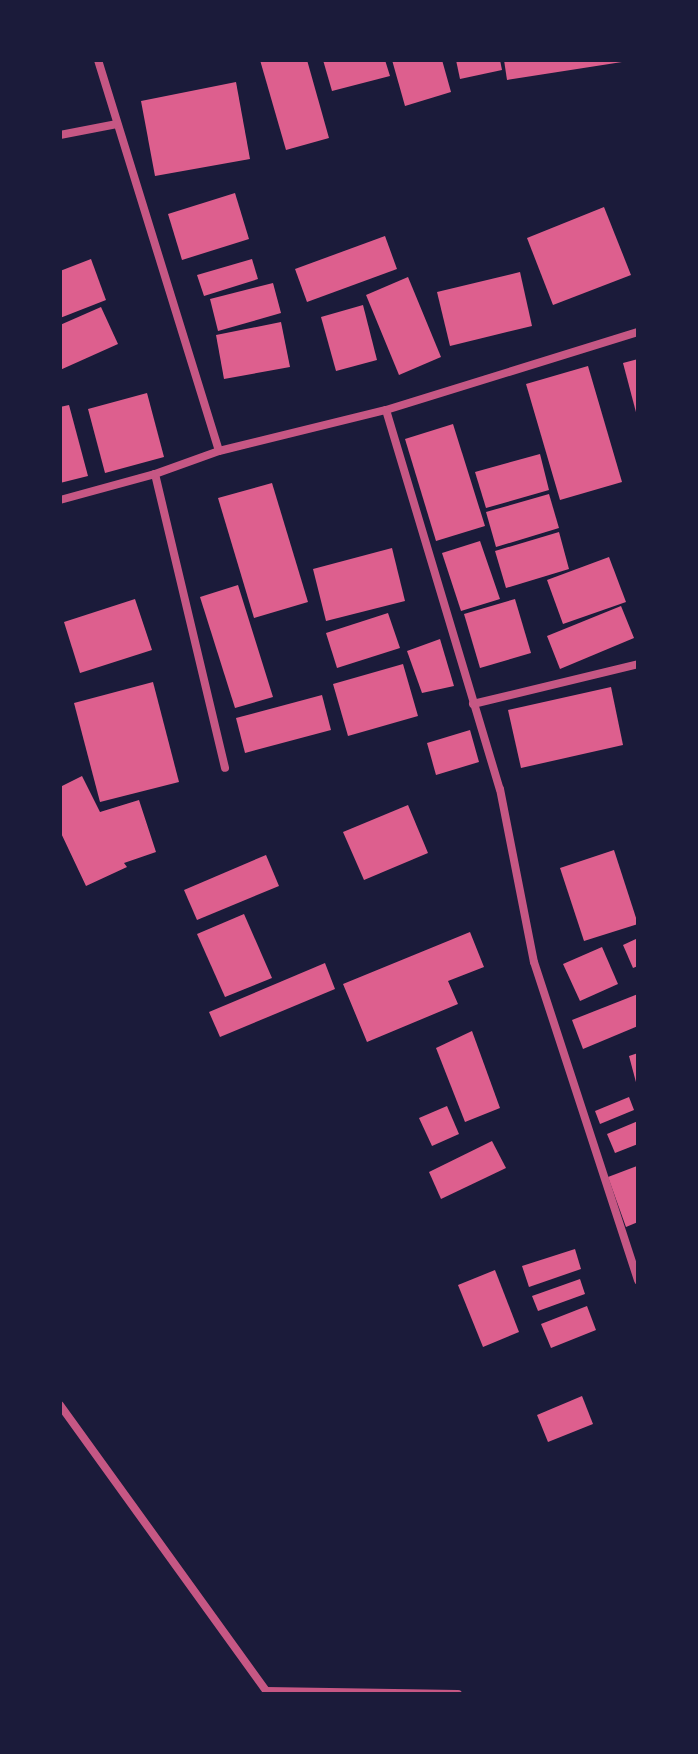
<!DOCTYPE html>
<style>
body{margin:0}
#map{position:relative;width:698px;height:1754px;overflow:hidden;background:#1b1b3a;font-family:"DM Sans",sans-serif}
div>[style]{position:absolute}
.building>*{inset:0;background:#dd5f8e}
.minor>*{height:8px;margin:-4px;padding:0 4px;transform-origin:4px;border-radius:4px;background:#c65784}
span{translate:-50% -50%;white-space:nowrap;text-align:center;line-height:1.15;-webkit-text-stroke:6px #1b1b3a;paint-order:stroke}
.frame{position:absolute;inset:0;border:62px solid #1b1b3a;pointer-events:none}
</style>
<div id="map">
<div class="building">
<i style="clip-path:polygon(260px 60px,307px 60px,329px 138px,286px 150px)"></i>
<i style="clip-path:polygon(323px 60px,385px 60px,390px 76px,332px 91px)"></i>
<i style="clip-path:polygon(392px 60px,442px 60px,451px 92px,405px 106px)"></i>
<i style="clip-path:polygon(456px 60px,500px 60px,502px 70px,460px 79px)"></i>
<i style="clip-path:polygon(504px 60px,622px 60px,622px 62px,507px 80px)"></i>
<i style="clip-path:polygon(236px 82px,250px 159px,155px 176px,141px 101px)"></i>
<i style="clip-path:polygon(235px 193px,249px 239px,182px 260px,168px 214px)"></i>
<i style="clip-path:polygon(604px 207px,631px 275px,553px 305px,527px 238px)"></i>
<i style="clip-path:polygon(385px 236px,397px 269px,307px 302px,295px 269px)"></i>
<i style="clip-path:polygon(91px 259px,106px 300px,60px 318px,60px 271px)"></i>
<i style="clip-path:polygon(252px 259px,258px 279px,204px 296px,197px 275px)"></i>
<i style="clip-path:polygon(520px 272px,532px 326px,450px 346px,437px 292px)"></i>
<i style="clip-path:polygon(408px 277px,441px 357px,399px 375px,366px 295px)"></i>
<i style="clip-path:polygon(273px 283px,281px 313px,218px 331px,210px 299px)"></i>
<i style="clip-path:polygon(363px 305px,377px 360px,336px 371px,321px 317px)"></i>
<i style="clip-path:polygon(101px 307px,118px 344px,60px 370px,60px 325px)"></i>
<i style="clip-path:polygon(281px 322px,290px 367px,224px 379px,216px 335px)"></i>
<i style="clip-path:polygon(638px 359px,638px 416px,637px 416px,623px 363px)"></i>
<i style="clip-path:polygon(588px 366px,622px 482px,560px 500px,526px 384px)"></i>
<i style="clip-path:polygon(147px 393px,164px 457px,105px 473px,88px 409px)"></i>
<i style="clip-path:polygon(69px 405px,88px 476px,60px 483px,60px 407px)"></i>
<i style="clip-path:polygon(453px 424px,485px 526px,436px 541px,405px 439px)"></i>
<i style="clip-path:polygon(540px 454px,549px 490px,486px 508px,475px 472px)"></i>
<i style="clip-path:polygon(272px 483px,308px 602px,254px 618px,218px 498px)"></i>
<i style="clip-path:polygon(549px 494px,559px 528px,496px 547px,486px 512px)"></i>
<i style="clip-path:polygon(559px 532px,569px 569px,506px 588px,495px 551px)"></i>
<i style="clip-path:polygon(480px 541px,500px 599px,461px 611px,442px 553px)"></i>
<i style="clip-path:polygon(392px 548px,405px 601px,326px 621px,313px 569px)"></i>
<i style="clip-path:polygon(609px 557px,626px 602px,563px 624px,547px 580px)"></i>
<i style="clip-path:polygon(238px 585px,273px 697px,235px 708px,200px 597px)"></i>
<i style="clip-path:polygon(135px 599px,152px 650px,80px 673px,64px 622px)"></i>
<i style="clip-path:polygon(515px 599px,531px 653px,480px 668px,464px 614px)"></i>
<i style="clip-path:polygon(621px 606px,634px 638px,560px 669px,547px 636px)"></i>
<i style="clip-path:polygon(388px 613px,400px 648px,337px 668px,326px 633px)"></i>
<i style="clip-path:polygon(440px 639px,454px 686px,422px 693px,407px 651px)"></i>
<i style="clip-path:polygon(403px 664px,418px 716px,348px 736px,333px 684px)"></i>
<i style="clip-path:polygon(153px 682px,179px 782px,100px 802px,74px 703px)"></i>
<i style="clip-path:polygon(611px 687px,623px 745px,521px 768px,508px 710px)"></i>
<i style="clip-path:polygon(322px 695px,331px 730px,245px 753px,236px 718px)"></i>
<i style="clip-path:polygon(470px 730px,479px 762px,436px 775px,427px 743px)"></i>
<i style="clip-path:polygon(82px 776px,100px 812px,139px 800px,156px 852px,124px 863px,127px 867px,86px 886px,60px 831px,60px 787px)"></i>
<i style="clip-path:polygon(408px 805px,428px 853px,364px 880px,343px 832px)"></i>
<i style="clip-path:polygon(614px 850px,638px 924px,584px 941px,560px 868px)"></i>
<i style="clip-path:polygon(266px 855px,279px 886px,197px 920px,184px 890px)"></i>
<i style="clip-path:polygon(244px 914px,272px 978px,225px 997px,197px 934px)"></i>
<i style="clip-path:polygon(470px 932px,484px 967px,448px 981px,458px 1004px,367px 1042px,343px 984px)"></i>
<i style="clip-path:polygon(638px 938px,638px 966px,633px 968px,623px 945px)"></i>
<i style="clip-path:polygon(602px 947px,618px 984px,580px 1001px,563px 964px)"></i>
<i style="clip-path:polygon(325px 963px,335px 989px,220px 1037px,209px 1012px)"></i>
<i style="clip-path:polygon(638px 994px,638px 1026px,583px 1049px,572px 1020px)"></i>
<i style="clip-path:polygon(472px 1031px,500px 1108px,465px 1122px,436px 1048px)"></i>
<i style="clip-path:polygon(638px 1053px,638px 1085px,637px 1086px,629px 1056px)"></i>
<i style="clip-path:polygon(629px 1097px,634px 1110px,600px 1124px,595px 1111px)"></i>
<i style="clip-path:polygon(447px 1106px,459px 1134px,432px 1146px,419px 1118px)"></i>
<i style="clip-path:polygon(638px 1121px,638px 1144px,615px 1153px,607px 1134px)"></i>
<i style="clip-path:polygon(492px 1141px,506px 1168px,441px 1199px,429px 1172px)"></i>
<i style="clip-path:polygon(637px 1166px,638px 1222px,626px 1227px,608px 1177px)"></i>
<i style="clip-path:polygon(575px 1249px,581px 1269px,529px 1287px,522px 1266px)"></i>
<i style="clip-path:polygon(495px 1270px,519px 1332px,483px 1347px,458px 1285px)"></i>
<i style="clip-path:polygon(580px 1279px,585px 1294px,538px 1311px,532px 1296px)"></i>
<i style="clip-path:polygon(587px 1306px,596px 1330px,551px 1348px,541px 1324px)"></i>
<i style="clip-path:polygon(582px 1396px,593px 1424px,548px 1442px,537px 1415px)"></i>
</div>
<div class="minor">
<i style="left:98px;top:60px;width:409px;rotate:72.8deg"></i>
<i style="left:219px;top:451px;width:172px;rotate:-13.8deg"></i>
<i style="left:386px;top:410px;width:264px;rotate:-17.2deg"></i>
<i style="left:60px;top:135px;width:58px;rotate:-10.9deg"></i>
<i style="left:386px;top:410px;width:396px;rotate:73.3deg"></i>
<i style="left:500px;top:789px;width:176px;rotate:78.9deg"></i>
<i style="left:534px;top:962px;width:335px;rotate:71.9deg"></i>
<i style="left:155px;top:474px;width:302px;rotate:76.6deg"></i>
<i style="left:60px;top:500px;width:98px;rotate:-15.3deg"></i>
<i style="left:155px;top:474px;width:68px;rotate:-19.8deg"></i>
<i style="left:473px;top:704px;width:170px;rotate:-13.6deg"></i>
<i style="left:60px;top:1405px;width:352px;rotate:54.2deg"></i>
<i style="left:266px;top:1691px;width:192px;rotate:0.9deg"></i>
</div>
<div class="frame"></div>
</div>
